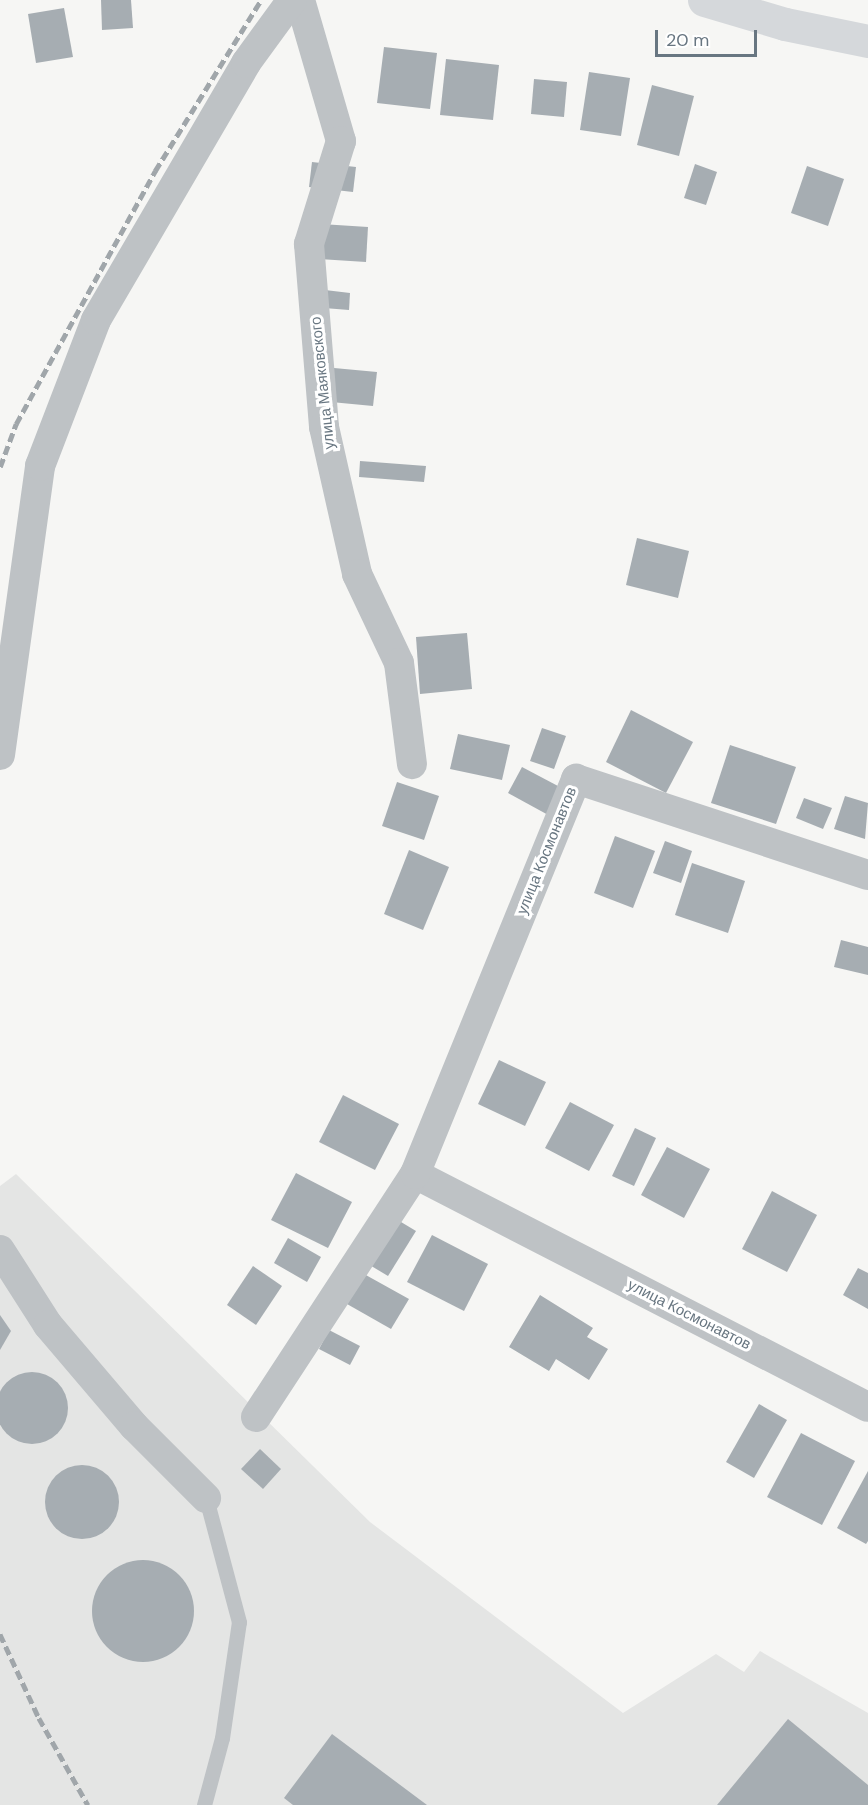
<!DOCTYPE html>
<meta charset="utf-8">
<style>
body{margin:0}
#map{position:relative;width:868px;height:1805px;overflow:hidden;background:#f6f6f4;font-family:"DM Sans",sans-serif}
div>[style]{position:absolute}
.built>*{inset:0;background:#e4e5e4}
.building>*{inset:0;background:#a6adb2}
.round{border-radius:50%}
.lane>*{height:15px;margin:-7.5px;padding:0 7.5px;transform-origin:7.5px;border-radius:7.5px;background:#bec2c5}
.street>*{height:30px;margin:-15px;padding:0 15px;transform-origin:15px;border-radius:15px;background:#bec2c5}
.secondary>*{height:33px;margin:-16.5px;padding:0 16.5px;transform-origin:16.5px;border-radius:16.5px;background:#d5d8db}
.rail>*{height:4.5px;margin-top:-2.25px;transform-origin:0;background:repeating-linear-gradient(90deg,#a0a6aa 0 9px,transparent 0 13.5px)}
span{translate:-50% -50%;white-space:nowrap;text-align:center;line-height:1.15;-webkit-text-stroke:6px #fff;paint-order:stroke}
.street-label{font-size:15px;color:#687681}
.scale{position:absolute;left:655px;top:30px;width:102px;height:27px;box-sizing:border-box;border:3px solid #687681;border-top:0;padding-left:8px;font-size:18px;line-height:21px;white-space:nowrap;color:#687681;-webkit-text-stroke:4px #fff;paint-order:stroke}
</style>
<div id="map">
<div class="built">
<i style="clip-path:polygon(16px 1174px,370px 1522px,623px 1713px,716px 1654px,744px 1672px,760px 1651px,868px 1713px,868px 1805px,0 1805px,0 1186px)"></i>
</div>
<div class="building">
<i style="clip-path:polygon(101px 0,131px 0,133px 28px,102px 30px)"></i>
<i style="clip-path:polygon(64px 8px,73px 57px,36px 63px,28px 14px)"></i>
<i style="clip-path:polygon(384px 47px,437px 53px,430px 109px,377px 103px)"></i>
<i style="clip-path:polygon(446px 59px,499px 65px,493px 120px,440px 115px)"></i>
<i style="clip-path:polygon(589px 72px,630px 78px,621px 136px,580px 130px)"></i>
<i style="clip-path:polygon(534px 79px,567px 82px,564px 117px,531px 114px)"></i>
<i style="clip-path:polygon(652px 85px,694px 96px,679px 156px,637px 145px)"></i>
<i style="clip-path:polygon(312px 162px,356px 167px,353px 192px,309px 187px)"></i>
<i style="clip-path:polygon(695px 164px,717px 172px,706px 205px,684px 198px)"></i>
<i style="clip-path:polygon(807px 166px,844px 179px,828px 226px,791px 213px)"></i>
<i style="clip-path:polygon(321px 224px,368px 227px,366px 262px,319px 259px)"></i>
<i style="clip-path:polygon(325px 290px,350px 293px,349px 310px,324px 308px)"></i>
<i style="clip-path:polygon(334px 368px,377px 372px,373px 406px,331px 402px)"></i>
<i style="clip-path:polygon(360px 461px,426px 466px,424px 482px,359px 477px)"></i>
<i style="clip-path:polygon(637px 538px,689px 551px,678px 598px,626px 585px)"></i>
<i style="clip-path:polygon(467px 633px,472px 689px,420px 694px,416px 637px)"></i>
<i style="clip-path:polygon(631px 710px,693px 742px,666px 793px,606px 762px)"></i>
<i style="clip-path:polygon(542px 728px,566px 736px,554px 769px,530px 761px)"></i>
<i style="clip-path:polygon(458px 734px,510px 745px,502px 780px,450px 769px)"></i>
<i style="clip-path:polygon(730px 745px,796px 767px,776px 824px,711px 803px)"></i>
<i style="clip-path:polygon(522px 767px,575px 795px,561px 822px,508px 793px)"></i>
<i style="clip-path:polygon(397px 782px,439px 796px,424px 840px,382px 826px)"></i>
<i style="clip-path:polygon(845px 796px,868px 803px,865px 839px,834px 829px)"></i>
<i style="clip-path:polygon(804px 798px,832px 808px,823px 829px,796px 818px)"></i>
<i style="clip-path:polygon(615px 836px,655px 851px,633px 908px,594px 893px)"></i>
<i style="clip-path:polygon(665px 841px,692px 851px,681px 883px,653px 873px)"></i>
<i style="clip-path:polygon(409px 850px,449px 867px,423px 930px,384px 914px)"></i>
<i style="clip-path:polygon(692px 863px,745px 881px,728px 933px,675px 915px)"></i>
<i style="clip-path:polygon(841px 940px,868px 947px,868px 975px,834px 967px)"></i>
<i style="clip-path:polygon(499px 1060px,546px 1082px,525px 1126px,478px 1104px)"></i>
<i style="clip-path:polygon(343px 1095px,399px 1124px,375px 1170px,319px 1142px)"></i>
<i style="clip-path:polygon(570px 1102px,614px 1125px,589px 1171px,545px 1148px)"></i>
<i style="clip-path:polygon(635px 1128px,656px 1138px,634px 1186px,612px 1176px)"></i>
<i style="clip-path:polygon(667px 1147px,710px 1169px,684px 1218px,641px 1195px)"></i>
<i style="clip-path:polygon(296px 1173px,352px 1202px,328px 1248px,271px 1220px)"></i>
<i style="clip-path:polygon(772px 1191px,817px 1215px,787px 1272px,742px 1249px)"></i>
<i style="clip-path:polygon(396px 1219px,416px 1231px,388px 1276px,368px 1264px)"></i>
<i style="clip-path:polygon(432px 1235px,488px 1264px,464px 1311px,407px 1282px)"></i>
<i style="clip-path:polygon(288px 1238px,321px 1257px,307px 1282px,274px 1263px)"></i>
<i style="clip-path:polygon(253px 1266px,282px 1286px,256px 1325px,227px 1305px)"></i>
<i style="clip-path:polygon(858px 1268px,868px 1273px,868px 1309px,843px 1295px)"></i>
<i style="clip-path:polygon(364px 1274px,409px 1299px,391px 1329px,347px 1304px)"></i>
<i style="clip-path:polygon(540px 1295px,593px 1328px,587px 1337px,608px 1349px,589px 1380px,556px 1359px,549px 1371px,509px 1347px)"></i>
<i style="clip-path:polygon(0 1315px,11px 1331px,0 1350px)"></i>
<i style="clip-path:polygon(329px 1330px,360px 1346px,350px 1365px,319px 1349px)"></i>
<i class="round" style="left:-4px;top:1372px;width:72px;height:72px"></i>
<i style="clip-path:polygon(759px 1404px,787px 1420px,754px 1478px,726px 1462px)"></i>
<i style="clip-path:polygon(801px 1433px,855px 1461px,822px 1525px,767px 1497px)"></i>
<i style="clip-path:polygon(260px 1449px,281px 1469px,263px 1489px,241px 1469px)"></i>
<i class="round" style="left:45px;top:1465px;width:74px;height:74px"></i>
<i style="clip-path:polygon(868px 1471px,868px 1541px,866px 1544px,837px 1528px)"></i>
<i class="round" style="left:92px;top:1560px;width:102px;height:102px"></i>
<i style="clip-path:polygon(788px 1719px,868px 1785px,868px 1805px,717px 1805px)"></i>
<i style="clip-path:polygon(332px 1734px,427px 1805px,293px 1805px,284px 1798px)"></i>
</div>
<div class="lane">
<i style="left:204px;top:1805px;width:69px;rotate:-75deg"></i>
<i style="left:222px;top:1738px;width:117px;rotate:-81.7deg"></i>
<i style="left:239px;top:1622px;width:128px;rotate:-104.9deg"></i>
</div>
<div class="street">
<i style="left:300px;top:0;width:147px;rotate:73.8deg"></i>
<i style="left:341px;top:141px;width:108px;rotate:107.3deg"></i>
<i style="left:309px;top:244px;width:184px;rotate:85.3deg"></i>
<i style="left:324px;top:427px;width:151px;rotate:77.3deg"></i>
<i style="left:357px;top:574px;width:98px;rotate:64.7deg"></i>
<i style="left:399px;top:663px;width:102px;rotate:82.7deg"></i>
<i style="left:0;top:755px;width:292px;rotate:-82.1deg"></i>
<i style="left:40px;top:466px;width:156px;rotate:-69deg"></i>
<i style="left:96px;top:320px;width:298px;rotate:-59.7deg"></i>
<i style="left:246px;top:63px;width:78px;rotate:-53.9deg"></i>
<i style="left:415px;top:1174px;width:509px;rotate:27.22deg"></i>
<i style="left:0;top:1250px;width:89px;rotate:57.4deg"></i>
<i style="left:48px;top:1325px;width:133px;rotate:49.6deg"></i>
<i style="left:134px;top:1426px;width:102px;rotate:45deg"></i>
<i style="left:256px;top:1417px;width:290px;rotate:-56.8deg"></i>
<i style="left:415px;top:1174px;width:427px;rotate:-67.8deg"></i>
<i style="left:576px;top:779px;width:307px;rotate:18.2deg"></i>
</div>
<div class="secondary">
<i style="left:704px;top:0;width:84px;rotate:16.5deg"></i>
<i style="left:785px;top:24px;width:85px;rotate:11.6deg"></i>
</div>
<div class="rail">
<i style="left:0;top:467px;width:46px;rotate:-69.6deg"></i>
<i style="left:16px;top:424px;width:289px;rotate:-61.2deg"></i>
<i style="left:155px;top:171px;width:201px;rotate:-58.2deg"></i>
<i style="left:0;top:1634px;width:93px;rotate:65.1deg"></i>
<i style="left:39px;top:1718px;width:100px;rotate:60.6deg"></i>
</div>
<div class="street-label">
<span style="left:323px;top:383px;rotate:-96deg">улица Маяковского</span>
<span style="left:547px;top:851px;rotate:-68deg">улица Космонавтов</span>
<span style="left:689px;top:1315px;rotate:27deg">улица Космонавтов</span>
</div>
<div class="scale">20 m</div>
</div>
